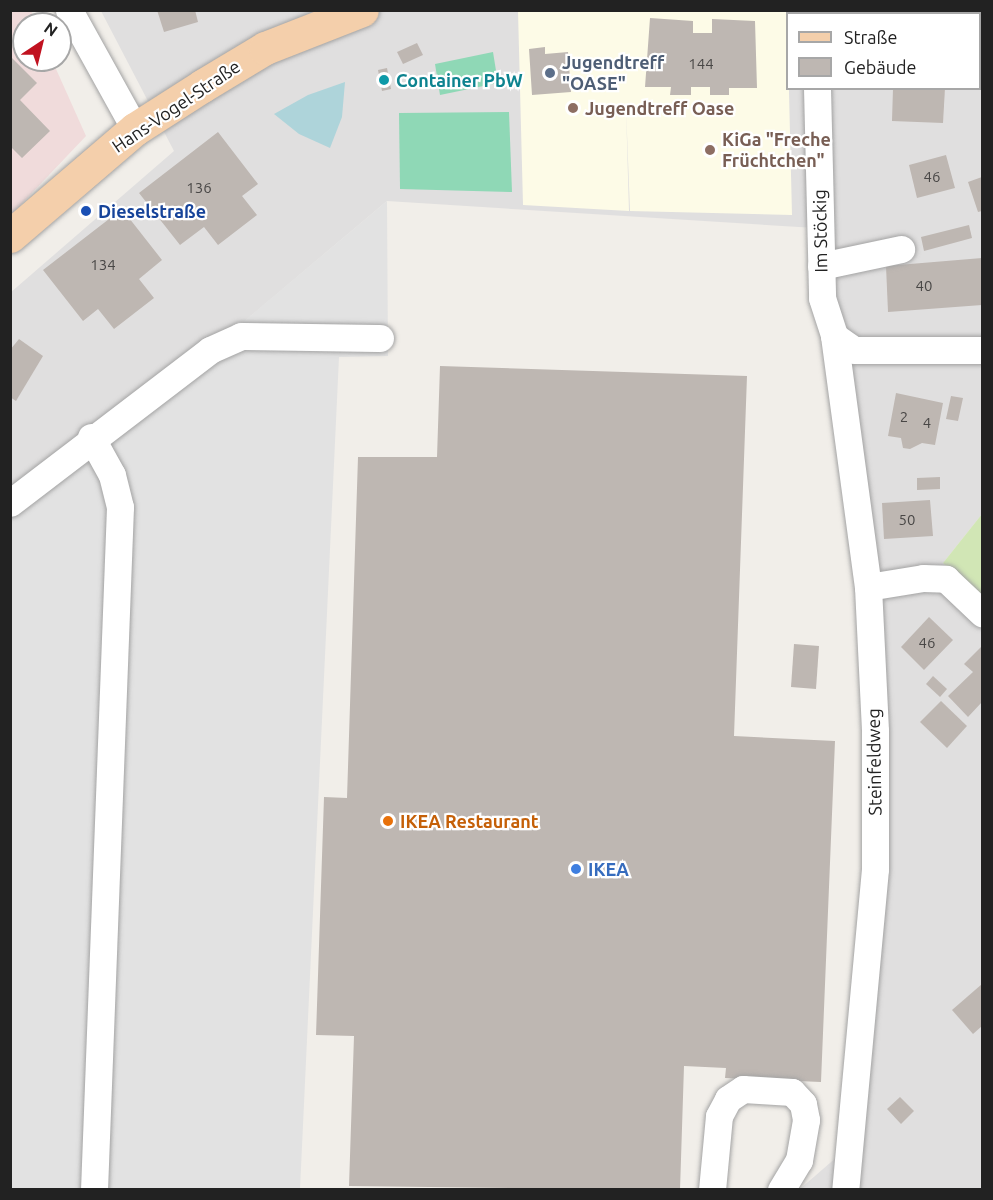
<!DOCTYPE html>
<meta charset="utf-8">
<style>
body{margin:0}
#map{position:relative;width:993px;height:1200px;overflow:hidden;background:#f1eee9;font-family:Ubuntu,sans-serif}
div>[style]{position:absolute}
.residential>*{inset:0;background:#e0dfdf}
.commercial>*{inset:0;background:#f0dbdb}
.education>*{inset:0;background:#fdfbe7}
.grass>*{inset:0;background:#d1e6b5}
.pitch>*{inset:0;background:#8fd8b6}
.parking>*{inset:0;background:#e2e2e2}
.water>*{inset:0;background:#aed4da}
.building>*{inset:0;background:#beb7b2}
.roads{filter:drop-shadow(0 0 2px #a3a3a3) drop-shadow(0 0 2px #a3a3a3)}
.minor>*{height:27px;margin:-13.5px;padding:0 13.5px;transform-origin:13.5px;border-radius:13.5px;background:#fff}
.major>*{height:33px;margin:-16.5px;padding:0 16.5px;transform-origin:16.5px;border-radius:16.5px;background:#f4cfab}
.dots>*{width:16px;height:16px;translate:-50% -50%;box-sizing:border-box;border:3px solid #fff;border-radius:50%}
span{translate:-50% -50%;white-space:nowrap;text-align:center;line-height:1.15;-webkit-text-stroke:4.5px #fff;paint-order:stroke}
.number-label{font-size:15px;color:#494746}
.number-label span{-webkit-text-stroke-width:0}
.service-label{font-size:18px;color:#4e5e75;font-weight:700}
.left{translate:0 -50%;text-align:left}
.culture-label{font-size:18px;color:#0d838f;font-weight:700}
.street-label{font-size:18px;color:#222}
.education-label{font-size:18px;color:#785e54;font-weight:700}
.transit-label{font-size:18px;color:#164399;font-weight:700}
.food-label{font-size:18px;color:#c56008;font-weight:700}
.shop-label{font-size:18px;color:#366cbe;font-weight:700}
.frame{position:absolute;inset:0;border:12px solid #222;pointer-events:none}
.legend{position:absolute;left:786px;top:12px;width:195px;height:78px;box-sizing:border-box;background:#fff;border:2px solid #a7a7a7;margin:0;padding:8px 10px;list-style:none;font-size:18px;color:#222}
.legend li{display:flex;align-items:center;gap:12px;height:30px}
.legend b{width:30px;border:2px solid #a7a7a7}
.north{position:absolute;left:12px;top:12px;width:60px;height:60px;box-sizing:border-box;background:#fff;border:2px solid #a7a7a7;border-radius:50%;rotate:35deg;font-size:16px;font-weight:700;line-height:24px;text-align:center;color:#222}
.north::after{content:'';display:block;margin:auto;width:21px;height:27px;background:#c11220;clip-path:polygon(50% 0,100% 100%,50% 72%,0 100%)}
</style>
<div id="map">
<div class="residential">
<i style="clip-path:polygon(evenodd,101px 11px,982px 11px,982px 514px,943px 563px,982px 600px,982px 1189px,800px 1189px,861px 1136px,882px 834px,815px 228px,387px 201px,11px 518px,10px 293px,174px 151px,101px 11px,788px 14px,980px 14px,980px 88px,788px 88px,788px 14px)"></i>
</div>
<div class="commercial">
<i style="clip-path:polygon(11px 11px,31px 11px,37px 24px,24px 24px,24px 60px,52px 60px,86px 136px,11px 215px)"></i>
</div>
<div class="education">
<i style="clip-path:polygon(518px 11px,787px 11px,792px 215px,630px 211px,626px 108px,629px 211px,523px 205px)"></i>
</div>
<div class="grass">
<i style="clip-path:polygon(982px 514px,982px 600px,943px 563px)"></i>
</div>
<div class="pitch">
<i style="clip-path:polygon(493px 52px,498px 83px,440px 95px,435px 64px)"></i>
<i style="clip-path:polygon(509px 112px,512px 192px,400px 189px,399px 113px)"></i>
</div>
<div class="parking">
<i style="clip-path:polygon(387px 201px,388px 356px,339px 357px,300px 1189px,11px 1189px,10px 518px)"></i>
</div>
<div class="water">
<i style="clip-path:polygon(345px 82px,342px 117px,330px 148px,299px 134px,274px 114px,308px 95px)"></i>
</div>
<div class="building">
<i style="clip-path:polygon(157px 10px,195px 10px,198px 22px,164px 32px)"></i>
<i style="clip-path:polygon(650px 18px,693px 21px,693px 33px,712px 33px,712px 19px,755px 21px,757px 88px,729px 88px,729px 95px,710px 95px,710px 87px,691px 87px,691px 95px,670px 95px,671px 87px,645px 87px)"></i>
<i style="clip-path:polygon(417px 43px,423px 55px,403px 64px,397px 52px)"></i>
<i style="clip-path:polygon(545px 47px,545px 54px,568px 52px,571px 92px,532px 95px,529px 49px)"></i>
<i style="clip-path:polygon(10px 56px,37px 83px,20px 100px,50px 131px,22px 158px,10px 146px)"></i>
<i style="clip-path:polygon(387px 68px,391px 89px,382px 91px,378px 70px)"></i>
<i style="clip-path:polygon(893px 88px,945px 88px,943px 123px,892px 121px)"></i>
<i style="clip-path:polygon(218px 132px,258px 184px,242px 196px,257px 215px,218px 245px,204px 227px,180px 245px,139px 193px)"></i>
<i style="clip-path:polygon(946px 155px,955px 188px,917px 198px,909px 165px)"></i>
<i style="clip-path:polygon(982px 177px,982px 211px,978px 212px,968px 182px)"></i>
<i style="clip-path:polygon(122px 209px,162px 260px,139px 279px,154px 298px,114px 329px,98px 309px,83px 321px,43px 270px)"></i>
<i style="clip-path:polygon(969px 225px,972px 238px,924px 251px,921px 237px)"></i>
<i style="clip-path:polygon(982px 258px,982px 305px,888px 312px,886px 266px)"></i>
<i style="clip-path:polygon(19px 339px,43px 356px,16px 401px,10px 397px,10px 350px)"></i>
<i style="clip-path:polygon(440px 366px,747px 376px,734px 736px,835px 741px,821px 1082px,725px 1078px,726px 1068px,684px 1066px,680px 1190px,349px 1186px,354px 1036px,316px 1035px,324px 797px,347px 798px,358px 457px,437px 457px)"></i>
<i style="clip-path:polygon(896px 393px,943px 403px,935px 445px,922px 443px,910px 449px,903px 448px,901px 438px,888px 436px)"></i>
<i style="clip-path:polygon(951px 396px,963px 398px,958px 421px,946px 419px)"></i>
<i style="clip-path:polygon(940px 477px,940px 489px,917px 490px,917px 478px)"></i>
<i style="clip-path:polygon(930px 500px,933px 536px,884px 539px,882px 503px)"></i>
<i style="clip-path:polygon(929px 617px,953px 640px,924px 670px,901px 647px)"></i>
<i style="clip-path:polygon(794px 644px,819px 646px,816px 689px,791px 687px)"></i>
<i style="clip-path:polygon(982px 646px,982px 702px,968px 717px,948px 696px,973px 672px,964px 664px)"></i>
<i style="clip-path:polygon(933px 676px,947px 689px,940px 697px,926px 684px)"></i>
<i style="clip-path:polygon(941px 701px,967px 726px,947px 748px,920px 722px)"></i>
<i style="clip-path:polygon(982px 984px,982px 1026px,973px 1034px,952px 1010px)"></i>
<i style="clip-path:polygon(900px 1097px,914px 1111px,901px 1124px,887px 1109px)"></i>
</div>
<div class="roads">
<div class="minor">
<i style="left:69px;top:10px;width:136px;rotate:61deg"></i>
<i style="left:816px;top:10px;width:4px;rotate:90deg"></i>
<i style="left:817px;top:88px;width:210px;rotate:88.6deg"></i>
<i style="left:822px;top:298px;width:40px;rotate:72deg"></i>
<i style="left:834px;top:336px;width:253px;rotate:82.3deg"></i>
<i style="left:868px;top:587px;width:144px;rotate:87.2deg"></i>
<i style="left:875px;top:731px;width:138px;rotate:90deg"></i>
<i style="left:875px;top:869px;width:322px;rotate:95.3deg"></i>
<i style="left:821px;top:266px;width:82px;rotate:-12deg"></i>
<i style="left:834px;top:336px;width:24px;rotate:35deg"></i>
<i style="left:854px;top:350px;width:128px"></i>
<i style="left:91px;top:437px;width:43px;rotate:61.1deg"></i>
<i style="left:112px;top:475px;width:33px;rotate:76deg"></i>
<i style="left:120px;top:507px;width:683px;rotate:92.18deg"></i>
<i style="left:10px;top:503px;width:252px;rotate:-37.4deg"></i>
<i style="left:210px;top:350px;width:34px;rotate:-24deg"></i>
<i style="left:241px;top:336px;width:139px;rotate:0.8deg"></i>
<i style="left:868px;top:587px;width:56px;rotate:-9.3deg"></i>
<i style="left:923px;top:578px;width:23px;rotate:2deg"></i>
<i style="left:946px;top:579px;width:50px;rotate:43.4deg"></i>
<i style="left:712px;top:1190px;width:74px;rotate:-84.6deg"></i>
<i style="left:719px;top:1116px;width:19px;rotate:-62deg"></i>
<i style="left:728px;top:1099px;width:18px;rotate:-34deg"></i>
<i style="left:743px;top:1089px;width:49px;rotate:3.5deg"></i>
<i style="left:792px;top:1092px;width:16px;rotate:47deg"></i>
<i style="left:803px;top:1104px;width:16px;rotate:79deg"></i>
<i style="left:806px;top:1120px;width:41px;rotate:99.9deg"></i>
<i style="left:799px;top:1160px;width:35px;rotate:121deg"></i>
</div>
<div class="major">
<i style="left:10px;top:236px;width:165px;rotate:-40.6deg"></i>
<i style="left:135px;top:129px;width:80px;rotate:-32.7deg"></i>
<i style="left:202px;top:86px;width:74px;rotate:-31.1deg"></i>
<i style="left:265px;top:48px;width:104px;rotate:-21.4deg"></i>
</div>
</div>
<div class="dots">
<i style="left:550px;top:73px;background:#5c6f8a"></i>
<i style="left:384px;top:80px;background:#0f9aa8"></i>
<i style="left:573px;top:108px;background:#8d6e63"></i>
<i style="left:710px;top:150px;background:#8d6e63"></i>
<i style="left:86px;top:211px;background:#1a4fb4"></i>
<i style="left:388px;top:821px;background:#e8710a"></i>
<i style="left:576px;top:869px;background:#3f7fe0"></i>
</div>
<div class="number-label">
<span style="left:701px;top:64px">144</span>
<span style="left:932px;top:177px">46</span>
<span style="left:199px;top:188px">136</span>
<span style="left:103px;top:265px">134</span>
<span style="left:924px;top:286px">40</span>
<span style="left:904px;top:417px">2</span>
<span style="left:927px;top:423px">4</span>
<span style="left:907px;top:520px">50</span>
<span style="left:927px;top:643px">46</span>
</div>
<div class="service-label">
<span class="left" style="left:562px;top:73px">Jugendtreff<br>"OASE"</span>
</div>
<div class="culture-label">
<span class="left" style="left:396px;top:80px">Container PbW</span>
</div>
<div class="street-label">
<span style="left:176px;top:106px;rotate:-34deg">Hans-Vogel-Straße</span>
<span style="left:820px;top:231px;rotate:-91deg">Im Stöckig</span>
<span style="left:874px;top:762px;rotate:-91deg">Steinfeldweg</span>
</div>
<div class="education-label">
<span class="left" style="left:585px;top:108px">Jugendtreff Oase</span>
<span class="left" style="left:722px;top:150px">KiGa "Freche<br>Früchtchen"</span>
</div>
<div class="transit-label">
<span class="left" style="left:98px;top:211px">Dieselstraße</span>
</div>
<div class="food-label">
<span class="left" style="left:400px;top:821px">IKEA Restaurant</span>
</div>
<div class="shop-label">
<span class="left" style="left:588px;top:869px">IKEA</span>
</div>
<div class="frame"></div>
<ul class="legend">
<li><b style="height:8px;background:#f4cfab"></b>Straße</li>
<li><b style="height:16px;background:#beb7b2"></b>Gebäude</li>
</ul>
<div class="north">N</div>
</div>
